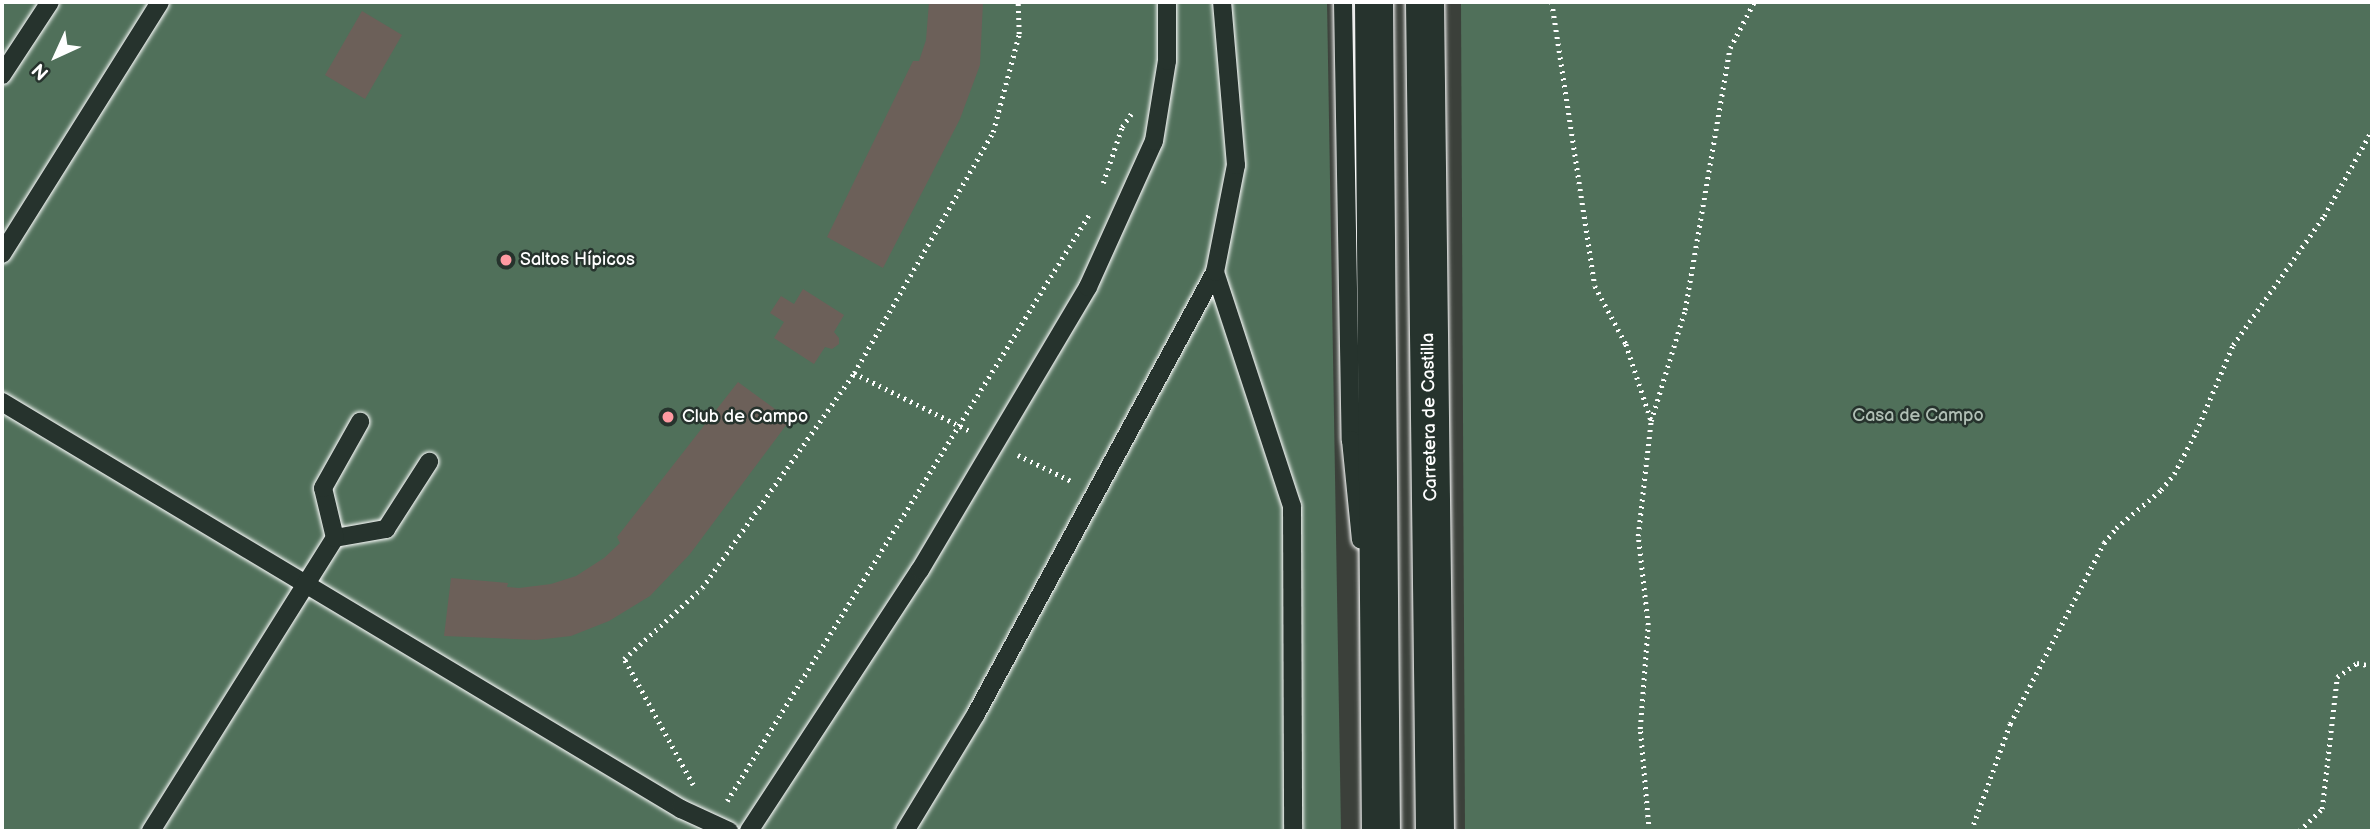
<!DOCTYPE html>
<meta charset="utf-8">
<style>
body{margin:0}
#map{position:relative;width:2374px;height:833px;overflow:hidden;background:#3b403a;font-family:"Balsamiq Sans",sans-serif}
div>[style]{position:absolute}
.green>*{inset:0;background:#50705a}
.building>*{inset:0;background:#6c6059}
.path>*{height:4.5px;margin-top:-2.25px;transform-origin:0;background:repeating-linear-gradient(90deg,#fff 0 2px,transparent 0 7px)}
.roads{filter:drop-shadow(0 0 2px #fff) drop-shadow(0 0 2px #fff)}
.lane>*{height:18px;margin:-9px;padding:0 9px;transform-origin:9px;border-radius:9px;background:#26332d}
.highway>*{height:38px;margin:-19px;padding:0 19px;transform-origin:19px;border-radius:19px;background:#26332d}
.dots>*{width:19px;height:19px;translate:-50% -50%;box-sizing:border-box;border:4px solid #26332d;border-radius:50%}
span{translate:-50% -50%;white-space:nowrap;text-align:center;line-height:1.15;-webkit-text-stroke:5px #26332d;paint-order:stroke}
.poi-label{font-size:18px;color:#fff}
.left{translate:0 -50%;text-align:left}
.park-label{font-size:18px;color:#b0bfb5}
.street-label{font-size:18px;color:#fff}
.frame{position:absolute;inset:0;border:4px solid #fff;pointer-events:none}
.north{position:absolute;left:21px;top:21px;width:70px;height:70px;-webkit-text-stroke:5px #26332d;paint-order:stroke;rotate:225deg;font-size:19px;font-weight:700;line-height:28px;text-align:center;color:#fff}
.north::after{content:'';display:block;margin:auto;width:24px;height:32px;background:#fff;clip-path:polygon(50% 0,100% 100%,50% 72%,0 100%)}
</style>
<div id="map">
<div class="green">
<i style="clip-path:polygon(2px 2px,1327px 2px,1341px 831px,2px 831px)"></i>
<i style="clip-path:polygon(1461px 2px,2372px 2px,2372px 831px,1465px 831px)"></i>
</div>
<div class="building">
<i style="clip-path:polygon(929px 2px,983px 2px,980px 65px,960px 119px,883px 268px,827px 237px,913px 61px,919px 61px,926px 40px)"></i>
<i style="clip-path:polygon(362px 11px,402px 35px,365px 99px,325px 75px)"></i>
<i style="clip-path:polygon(803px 289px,844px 315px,834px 332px,839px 338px,839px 344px,832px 349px,825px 347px,814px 364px,774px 338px,784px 322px,770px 313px,781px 296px,794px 304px)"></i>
<i style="clip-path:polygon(738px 382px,790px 420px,690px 554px,650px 596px,609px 621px,571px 636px,536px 640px,444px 636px,451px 578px,508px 583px,507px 587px,519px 588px,551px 584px,576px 576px,604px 558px,620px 543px,617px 537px)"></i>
</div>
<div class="path">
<i style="left:1552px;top:2px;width:287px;rotate:81.4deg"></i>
<i style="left:1595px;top:286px;width:66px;rotate:61.9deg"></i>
<i style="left:1626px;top:344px;width:80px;rotate:71.8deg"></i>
<i style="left:1103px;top:183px;width:59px;rotate:-71.3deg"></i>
<i style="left:1122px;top:127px;width:16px;rotate:-55deg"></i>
<i style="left:854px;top:373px;width:132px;rotate:26.6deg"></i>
<i style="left:1018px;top:455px;width:61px;rotate:26.1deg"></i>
<i style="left:693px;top:785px;width:144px;rotate:-118.7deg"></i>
<i style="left:624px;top:659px;width:105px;rotate:-42.3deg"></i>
<i style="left:702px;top:588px;width:263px;rotate:-54.7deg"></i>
<i style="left:854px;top:373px;width:278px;rotate:-60deg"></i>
<i style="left:993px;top:132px;width:101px;rotate:-75.1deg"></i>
<i style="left:1019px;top:34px;width:32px;rotate:-92deg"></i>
<i style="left:727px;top:801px;width:691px;rotate:-58.31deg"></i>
<i style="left:1649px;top:831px;width:102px;rotate:-95deg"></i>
<i style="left:1640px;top:729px;width:104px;rotate:-85.6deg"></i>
<i style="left:1648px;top:625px;width:90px;rotate:-96.4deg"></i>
<i style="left:1638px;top:536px;width:116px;rotate:-83.6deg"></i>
<i style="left:1651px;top:421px;width:116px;rotate:-73deg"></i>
<i style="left:1685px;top:310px;width:266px;rotate:-80.3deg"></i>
<i style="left:1730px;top:48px;width:52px;rotate:-62.4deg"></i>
<i style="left:1971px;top:831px;width:114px;rotate:-70deg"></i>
<i style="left:2010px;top:724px;width:204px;rotate:-62.6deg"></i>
<i style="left:2104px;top:543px;width:19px;rotate:-51deg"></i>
<i style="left:2116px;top:528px;width:59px;rotate:-40.2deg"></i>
<i style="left:2161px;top:490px;width:21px;rotate:-51deg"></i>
<i style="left:2174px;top:474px;width:47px;rotate:-62.4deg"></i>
<i style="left:2196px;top:432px;width:95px;rotate:-67deg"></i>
<i style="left:2233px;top:345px;width:158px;rotate:-54.8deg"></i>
<i style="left:2324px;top:216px;width:98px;rotate:-60.8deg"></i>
<i style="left:2299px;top:831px;width:32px;rotate:-44deg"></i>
<i style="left:2322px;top:809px;width:133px;rotate:-83.5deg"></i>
<i style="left:2337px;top:677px;width:24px;rotate:-35deg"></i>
<i style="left:2357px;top:663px;width:15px;rotate:11deg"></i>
</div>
<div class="roads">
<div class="lane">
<i style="left:1343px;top:2px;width:438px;rotate:89deg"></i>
<i style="left:1351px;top:440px;width:100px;rotate:84.3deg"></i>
<i style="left:2px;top:75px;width:87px;rotate:-56.7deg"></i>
<i style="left:2px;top:254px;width:297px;rotate:-57.9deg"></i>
<i style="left:1215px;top:272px;width:246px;rotate:71.8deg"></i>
<i style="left:1292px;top:506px;width:325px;rotate:89.8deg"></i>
<i style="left:2px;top:402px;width:792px;rotate:30.94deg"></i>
<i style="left:681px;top:809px;width:53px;rotate:24.6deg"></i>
<i style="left:335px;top:538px;width:52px;rotate:-10deg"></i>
<i style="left:386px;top:529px;width:80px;rotate:-57.3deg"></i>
<i style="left:151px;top:831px;width:346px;rotate:-57.9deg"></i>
<i style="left:335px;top:538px;width:51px;rotate:-103.5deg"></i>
<i style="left:323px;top:488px;width:76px;rotate:-60.7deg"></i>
<i style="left:749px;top:831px;width:312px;rotate:-56.8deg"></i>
<i style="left:920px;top:570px;width:329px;rotate:-59.3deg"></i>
<i style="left:1088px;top:287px;width:160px;rotate:-65.7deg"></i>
<i style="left:1154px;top:141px;width:81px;rotate:-80.8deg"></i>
<i style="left:1167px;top:61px;width:59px;rotate:-90deg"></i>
<i style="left:905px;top:831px;width:137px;rotate:-58.7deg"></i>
<i style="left:976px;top:714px;width:502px;rotate:-61.6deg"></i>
<i style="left:1215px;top:272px;width:109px;rotate:-78.9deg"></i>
<i style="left:1236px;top:165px;width:164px;rotate:-94.9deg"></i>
</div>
<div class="highway">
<i style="left:1374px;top:2px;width:829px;rotate:89.52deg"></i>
<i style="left:1425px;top:2px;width:829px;rotate:89.31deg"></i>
</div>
</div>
<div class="dots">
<i style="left:506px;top:260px;background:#ff9aa2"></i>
<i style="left:668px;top:417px;background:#ff9aa2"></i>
</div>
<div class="poi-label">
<span class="left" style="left:520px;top:260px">Saltos Hípicos</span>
<span class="left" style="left:682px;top:417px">Club de Campo</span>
</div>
<div class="park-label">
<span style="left:1918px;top:416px">Casa de Campo</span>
</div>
<div class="street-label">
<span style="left:1430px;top:417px;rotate:-91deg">Carretera de Castilla</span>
</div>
<div class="frame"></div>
<div class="north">N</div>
</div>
